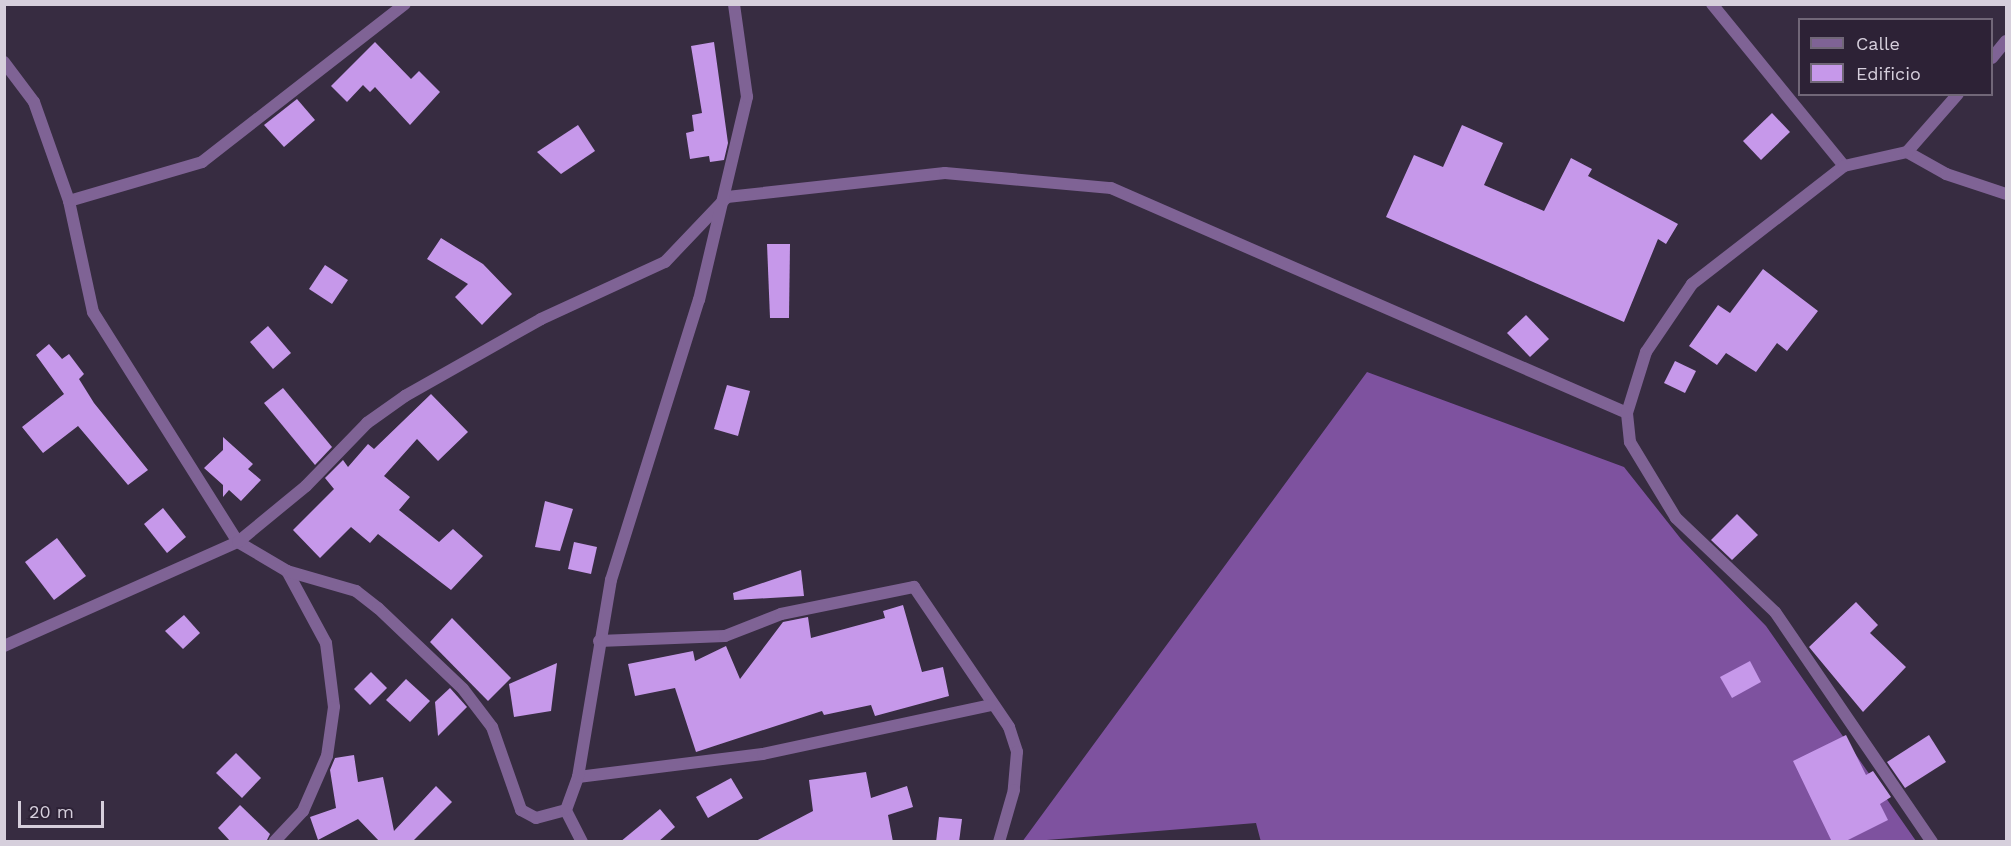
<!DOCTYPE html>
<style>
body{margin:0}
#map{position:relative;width:2011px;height:846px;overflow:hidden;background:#372c41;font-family:"Work Sans",sans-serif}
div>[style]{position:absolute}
.forest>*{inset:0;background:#7e529f}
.building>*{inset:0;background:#c698ea}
.minor>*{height:12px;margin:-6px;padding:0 6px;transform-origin:6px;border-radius:6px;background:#7f6395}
span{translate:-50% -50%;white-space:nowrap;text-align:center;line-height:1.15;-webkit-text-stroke:6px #2d2236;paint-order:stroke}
.frame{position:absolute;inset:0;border:6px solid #d6cfdc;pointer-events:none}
.legend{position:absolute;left:1798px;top:18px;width:195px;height:78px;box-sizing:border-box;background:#2d2236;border:2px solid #716778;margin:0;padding:8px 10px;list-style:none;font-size:18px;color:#d6cfdc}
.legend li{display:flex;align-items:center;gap:12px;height:30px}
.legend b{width:30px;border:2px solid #716778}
.scale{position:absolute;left:18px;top:801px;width:86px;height:27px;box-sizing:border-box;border:3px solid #d6cfdc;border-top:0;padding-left:8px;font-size:18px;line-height:21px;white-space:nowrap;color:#d6cfdc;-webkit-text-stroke:4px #2d2236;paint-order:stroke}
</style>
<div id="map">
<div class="forest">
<i style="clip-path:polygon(1367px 372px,1624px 467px,1681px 539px,1766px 626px,1916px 841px,1261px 842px,1256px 823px,1022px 842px)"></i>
</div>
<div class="building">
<i style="clip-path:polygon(375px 42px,411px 79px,419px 71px,440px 92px,410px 125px,375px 87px,370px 92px,363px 85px,347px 102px,331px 86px)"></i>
<i style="clip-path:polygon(714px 42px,728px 143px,724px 160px,710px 162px,709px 156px,690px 159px,686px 133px,694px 131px,692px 115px,702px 113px,691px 46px)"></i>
<i style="clip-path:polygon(297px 99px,315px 120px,284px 147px,264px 125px)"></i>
<i style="clip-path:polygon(1772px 113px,1790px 132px,1761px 160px,1743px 141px)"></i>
<i style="clip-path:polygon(578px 125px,595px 151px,561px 174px,537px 152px)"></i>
<i style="clip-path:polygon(1462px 125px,1503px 143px,1484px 185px,1544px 211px,1571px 158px,1592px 169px,1588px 176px,1678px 224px,1666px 244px,1658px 239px,1624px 322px,1386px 217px,1414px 155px,1443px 167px)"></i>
<i style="clip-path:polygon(441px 238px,483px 264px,512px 294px,482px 325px,455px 297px,468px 284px,427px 259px)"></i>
<i style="clip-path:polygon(767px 244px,790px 244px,789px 318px,770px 318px)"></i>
<i style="clip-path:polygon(325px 265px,348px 280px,332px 304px,309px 289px)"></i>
<i style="clip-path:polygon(1763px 269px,1818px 311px,1787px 351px,1777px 343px,1756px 372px,1726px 353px,1717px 365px,1689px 346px,1718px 305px,1730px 313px)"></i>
<i style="clip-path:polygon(1526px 315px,1549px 339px,1530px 357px,1507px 333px)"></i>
<i style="clip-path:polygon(268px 326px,291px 353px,273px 369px,250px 342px)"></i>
<i style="clip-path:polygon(49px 344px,62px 359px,69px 354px,84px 374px,79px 379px,94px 403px,148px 470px,128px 485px,78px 426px,43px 453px,22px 427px,64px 394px,36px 355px)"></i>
<i style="clip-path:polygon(1675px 361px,1696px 371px,1685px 393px,1664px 383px)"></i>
<i style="clip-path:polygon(727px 385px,750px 391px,738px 436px,714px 429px)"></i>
<i style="clip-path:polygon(283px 388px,332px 447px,315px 465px,264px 403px)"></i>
<i style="clip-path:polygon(431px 394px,468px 432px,438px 461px,417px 439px,384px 476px,410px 497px,399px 510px,439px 542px,453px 529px,483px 556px,451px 590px,378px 534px,370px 543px,351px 527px,320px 558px,293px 530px,334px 489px,325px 478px,343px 460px,348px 467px,368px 444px,374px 449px)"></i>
<i style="clip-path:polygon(223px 437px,253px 464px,248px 469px,261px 480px,241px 501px,229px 490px,223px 497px,223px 485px,204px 468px,223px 450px)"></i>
<i style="clip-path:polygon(545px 501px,573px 509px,560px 551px,535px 547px)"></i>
<i style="clip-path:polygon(163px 508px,186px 537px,167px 553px,144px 524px)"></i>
<i style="clip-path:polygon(1737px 514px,1758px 535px,1732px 560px,1711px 540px)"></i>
<i style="clip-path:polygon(57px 538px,86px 576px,54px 600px,25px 562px)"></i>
<i style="clip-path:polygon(574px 542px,597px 547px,591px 574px,568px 569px)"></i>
<i style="clip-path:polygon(801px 570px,804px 596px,734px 600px,733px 593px)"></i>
<i style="clip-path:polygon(1856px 602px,1878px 625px,1870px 633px,1906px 667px,1863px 712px,1809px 647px)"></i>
<i style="clip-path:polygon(903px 605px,922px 672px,943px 667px,949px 696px,875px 716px,871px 705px,824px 715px,822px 711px,696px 752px,675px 688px,635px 696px,628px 664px,693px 651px,695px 661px,726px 646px,740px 679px,783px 622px,808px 617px,811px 638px,885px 618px,883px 611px)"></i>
<i style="clip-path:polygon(184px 615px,200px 633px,183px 649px,165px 631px)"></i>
<i style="clip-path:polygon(452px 618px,511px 678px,488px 701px,430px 642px)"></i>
<i style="clip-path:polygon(1750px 661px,1761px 682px,1732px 698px,1720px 677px)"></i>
<i style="clip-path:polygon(557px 663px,551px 711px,514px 717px,509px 684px)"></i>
<i style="clip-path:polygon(371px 672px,387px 688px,370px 705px,354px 689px)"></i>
<i style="clip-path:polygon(406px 679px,430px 701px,410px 722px,386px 700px)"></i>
<i style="clip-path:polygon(450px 688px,467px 707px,438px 736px,435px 702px)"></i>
<i style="clip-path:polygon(1846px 735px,1866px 775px,1873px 771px,1891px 797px,1880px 804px,1888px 820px,1844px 842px,1832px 842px,1793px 761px)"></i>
<i style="clip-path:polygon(1929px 735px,1946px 762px,1905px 788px,1887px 762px)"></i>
<i style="clip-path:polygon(236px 753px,261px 778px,242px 798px,216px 773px)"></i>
<i style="clip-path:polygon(354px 755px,358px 782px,383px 777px,394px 831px,436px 786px,452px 802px,412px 842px,380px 842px,358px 819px,318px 840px,310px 817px,336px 808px,330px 770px,335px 758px)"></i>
<i style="clip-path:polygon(866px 772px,871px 798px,907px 786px,913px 807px,888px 815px,893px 842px,754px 842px,813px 811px,809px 780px)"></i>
<i style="clip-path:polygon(731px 778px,743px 798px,708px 818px,696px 797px)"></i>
<i style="clip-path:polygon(240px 805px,270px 834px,266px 842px,231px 842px,218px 828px)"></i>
<i style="clip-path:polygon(660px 809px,675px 827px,658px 842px,620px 842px)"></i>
<i style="clip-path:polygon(939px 817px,962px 819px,959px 842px,936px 842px)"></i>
</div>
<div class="minor">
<i style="left:1712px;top:4px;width:209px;rotate:50.8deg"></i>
<i style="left:1992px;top:58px;width:22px;rotate:-51deg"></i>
<i style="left:4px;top:62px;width:50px;rotate:53.1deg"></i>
<i style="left:34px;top:102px;width:105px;rotate:70.5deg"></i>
<i style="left:69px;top:201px;width:114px;rotate:77.8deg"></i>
<i style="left:93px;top:312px;width:272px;rotate:57.8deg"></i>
<i style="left:238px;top:542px;width:57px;rotate:30.6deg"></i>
<i style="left:287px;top:571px;width:82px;rotate:61.6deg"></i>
<i style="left:326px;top:643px;width:64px;rotate:82.9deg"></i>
<i style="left:334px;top:707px;width:49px;rotate:98.1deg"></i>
<i style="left:327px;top:756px;width:60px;rotate:113.6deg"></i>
<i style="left:303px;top:811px;width:42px;rotate:133.1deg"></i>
<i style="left:1907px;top:152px;width:45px;rotate:29.4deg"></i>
<i style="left:1946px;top:174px;width:63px;rotate:18.4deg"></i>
<i style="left:69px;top:201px;width:139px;rotate:-16.3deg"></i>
<i style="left:202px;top:162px;width:257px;rotate:-37.9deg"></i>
<i style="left:287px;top:571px;width:72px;rotate:16.2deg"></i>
<i style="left:356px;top:591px;width:28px;rotate:38deg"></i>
<i style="left:378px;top:608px;width:117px;rotate:43.6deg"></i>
<i style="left:463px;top:689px;width:48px;rotate:52.7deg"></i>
<i style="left:492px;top:727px;width:88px;rotate:70.7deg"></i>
<i style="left:521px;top:810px;width:17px;rotate:28deg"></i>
<i style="left:536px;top:818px;width:31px;rotate:-15deg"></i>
<i style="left:599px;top:641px;width:126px;rotate:-2.3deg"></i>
<i style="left:725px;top:636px;width:60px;rotate:-21.4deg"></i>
<i style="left:781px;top:614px;width:136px;rotate:-11.5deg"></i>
<i style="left:914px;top:587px;width:169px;rotate:55.8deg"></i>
<i style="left:1009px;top:727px;width:26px;rotate:72deg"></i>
<i style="left:1017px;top:752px;width:38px;rotate:95deg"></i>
<i style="left:1014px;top:790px;width:54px;rotate:106.1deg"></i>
<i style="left:4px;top:646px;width:256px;rotate:-24deg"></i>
<i style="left:238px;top:542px;width:88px;rotate:-39.5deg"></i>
<i style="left:306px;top:486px;width:88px;rotate:-45.9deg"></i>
<i style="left:367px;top:423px;width:47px;rotate:-35.4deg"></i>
<i style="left:405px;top:396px;width:156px;rotate:-29.5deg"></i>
<i style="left:541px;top:319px;width:136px;rotate:-24.7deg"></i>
<i style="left:665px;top:262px;width:90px;rotate:-46.4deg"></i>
<i style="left:727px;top:197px;width:219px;rotate:-6.3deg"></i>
<i style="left:945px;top:173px;width:167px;rotate:5.2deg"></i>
<i style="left:1111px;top:188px;width:563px;rotate:23.56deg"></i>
<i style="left:578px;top:777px;width:186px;rotate:-7.1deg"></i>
<i style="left:763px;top:754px;width:234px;rotate:-12.1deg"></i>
<i style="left:582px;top:842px;width:36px;rotate:-117deg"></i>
<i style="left:566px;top:810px;width:35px;rotate:-70deg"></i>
<i style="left:578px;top:777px;width:200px;rotate:-80.5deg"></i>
<i style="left:611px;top:580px;width:294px;rotate:-72.6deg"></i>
<i style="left:699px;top:300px;width:209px;rotate:-76.7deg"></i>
<i style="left:747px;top:97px;width:94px;rotate:-98deg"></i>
<i style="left:1932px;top:842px;width:278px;rotate:-124.3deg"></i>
<i style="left:1775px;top:612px;width:137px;rotate:-136.5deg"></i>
<i style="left:1676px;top:518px;width:89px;rotate:-121.2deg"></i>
<i style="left:1630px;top:442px;width:29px;rotate:-96deg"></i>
<i style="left:1627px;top:413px;width:64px;rotate:-72.7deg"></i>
<i style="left:1646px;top:352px;width:82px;rotate:-55.9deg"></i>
<i style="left:1692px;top:284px;width:192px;rotate:-37.8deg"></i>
<i style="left:1844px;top:166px;width:65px;rotate:-12.5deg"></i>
<i style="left:1907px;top:152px;width:77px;rotate:-48.7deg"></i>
</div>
<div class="frame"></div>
<ul class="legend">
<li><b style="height:8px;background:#7f6395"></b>Calle</li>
<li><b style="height:16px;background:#c698ea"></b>Edificio</li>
</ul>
<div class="scale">20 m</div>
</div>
